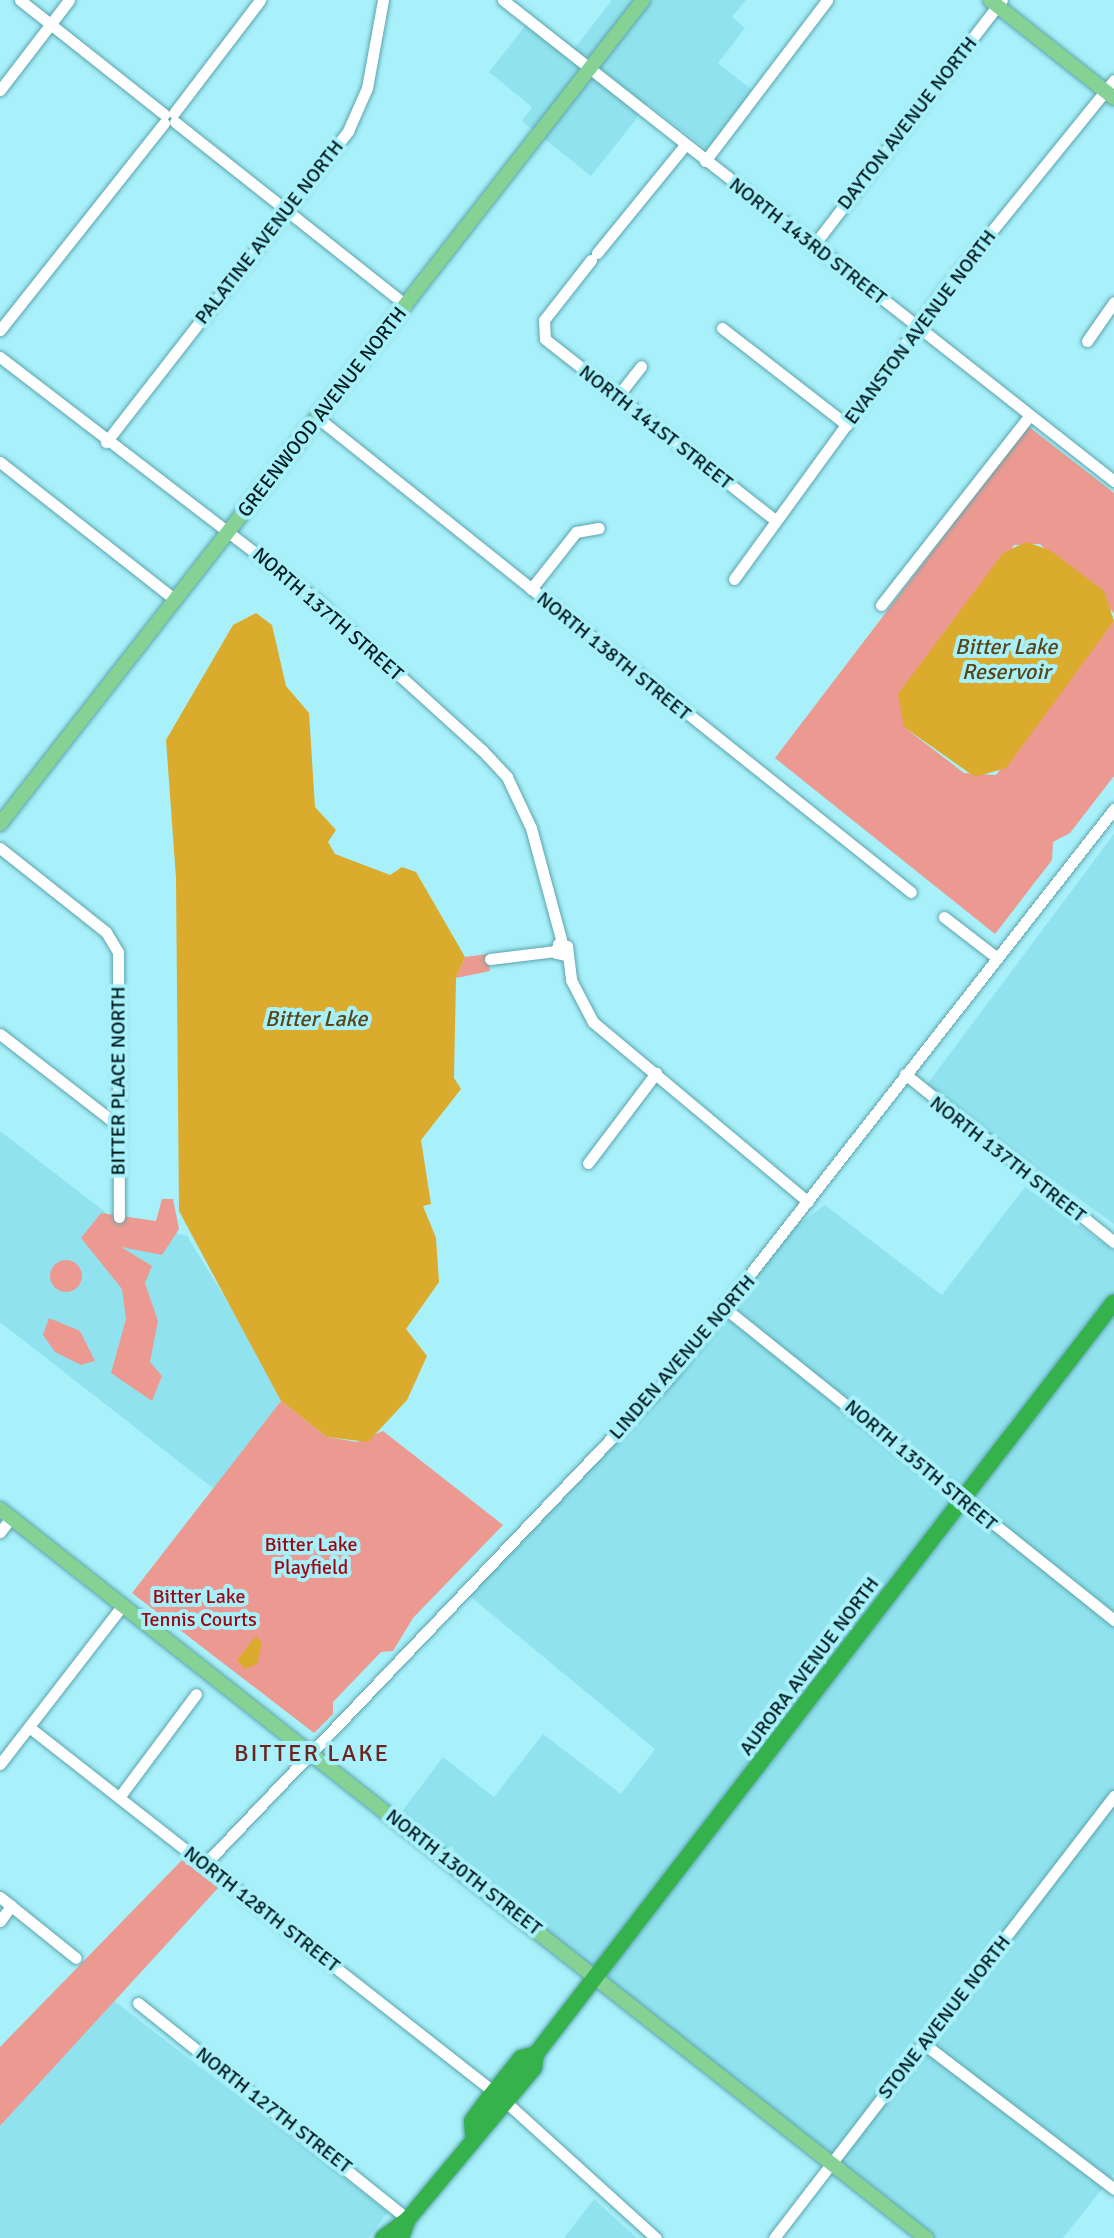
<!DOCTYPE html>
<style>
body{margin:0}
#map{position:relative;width:1114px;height:2238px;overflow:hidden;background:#a8f0fa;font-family:Signika,sans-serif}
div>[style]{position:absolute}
.built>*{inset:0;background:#90e3ee}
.green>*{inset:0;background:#ec9a91}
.round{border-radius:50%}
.water>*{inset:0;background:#daab2d}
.roads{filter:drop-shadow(0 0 2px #5ca4ad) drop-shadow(0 0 2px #5ca4ad)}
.minor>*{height:11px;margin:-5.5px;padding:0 5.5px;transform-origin:5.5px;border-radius:5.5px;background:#fff}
.major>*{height:14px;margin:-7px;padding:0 7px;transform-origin:7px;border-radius:7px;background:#86d194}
.highway>*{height:16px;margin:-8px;padding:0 8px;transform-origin:8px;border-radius:8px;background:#35b24c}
span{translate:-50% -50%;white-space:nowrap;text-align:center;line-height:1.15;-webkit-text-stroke:8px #a8f0fa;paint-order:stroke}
.street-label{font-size:20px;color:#001c20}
.park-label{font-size:20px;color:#9b0713}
.water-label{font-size:22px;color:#594515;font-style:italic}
.quarter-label{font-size:24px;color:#6a2521;letter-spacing:2px}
</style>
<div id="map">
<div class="built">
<i style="clip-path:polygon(612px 0,746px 0,732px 17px,745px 28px,718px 63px,752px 90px,707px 149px,648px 104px,591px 176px,522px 121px,532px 107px,489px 72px,533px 16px,575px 48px)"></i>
<i style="clip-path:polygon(1114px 834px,1114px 1224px,925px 1087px)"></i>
<i style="clip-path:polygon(0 1131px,109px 1215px,187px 1236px,238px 1319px,281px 1401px,214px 1489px,0 1322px)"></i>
<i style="clip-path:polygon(1025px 1187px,1114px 1251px,1114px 2174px,1063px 2238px,926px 2238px,397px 1818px,443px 1757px,494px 1797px,543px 1734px,621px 1794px,655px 1749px,465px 1592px,668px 1379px,783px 1235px,825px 1205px,942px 1295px)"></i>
<i style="clip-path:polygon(113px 2000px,388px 2212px,368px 2238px,0 2238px,0 2126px)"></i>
<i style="clip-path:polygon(594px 2199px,637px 2238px,564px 2238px)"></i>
</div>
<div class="green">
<i style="clip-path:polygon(1028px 426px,1114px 493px,1114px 613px,1040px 544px,1014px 545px,904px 727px,964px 773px,996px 775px,1114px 621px,1114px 776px,1070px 833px,1053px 842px,1052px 860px,995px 934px,775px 758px)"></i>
<i style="clip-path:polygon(488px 954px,490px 971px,456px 978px,465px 957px)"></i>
<i style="clip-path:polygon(162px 1199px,173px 1199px,179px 1229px,162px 1255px,121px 1247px,152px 1266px,145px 1283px,158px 1321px,150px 1362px,162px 1376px,152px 1401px,111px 1373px,126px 1319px,122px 1289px,81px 1238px,101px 1213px,156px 1221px)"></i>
<i class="round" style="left:50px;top:1260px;width:32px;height:32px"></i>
<i style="clip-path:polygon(49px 1318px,80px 1331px,95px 1361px,81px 1365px,55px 1352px,43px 1335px)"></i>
<i style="clip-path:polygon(281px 1401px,327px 1437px,357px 1442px,383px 1431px,503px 1525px,413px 1618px,393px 1651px,381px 1652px,333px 1702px,333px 1714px,314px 1733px,132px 1593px)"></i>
<i style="clip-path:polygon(182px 1860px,218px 1888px,0 2126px,0 2047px)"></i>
</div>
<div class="water">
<i style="clip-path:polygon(1026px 542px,1050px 550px,1104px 591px,1114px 621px,1006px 768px,975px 777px,904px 727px,898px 694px,1003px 553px)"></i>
<i style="clip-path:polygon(256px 613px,272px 625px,286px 686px,309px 713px,315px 807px,336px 830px,328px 842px,335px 854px,390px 875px,402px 867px,416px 872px,465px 957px,456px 978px,454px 1078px,461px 1089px,421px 1140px,431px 1204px,423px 1206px,436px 1238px,439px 1282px,406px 1329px,427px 1356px,407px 1400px,368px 1442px,327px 1437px,281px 1401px,179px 1211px,176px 878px,166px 740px,233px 625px)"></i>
<i style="clip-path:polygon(256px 1636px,262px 1643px,257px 1664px,245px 1669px,237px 1660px)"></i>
</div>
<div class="roads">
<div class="minor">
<i style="left:20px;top:0;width:184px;rotate:38.4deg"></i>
<i style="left:503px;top:0;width:778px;rotate:38.21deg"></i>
<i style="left:0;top:90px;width:113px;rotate:-52.5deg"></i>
<i style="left:174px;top:113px;width:142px;rotate:-52.7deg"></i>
<i style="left:175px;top:122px;width:295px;rotate:38.4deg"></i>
<i style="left:705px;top:161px;width:202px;rotate:-52.8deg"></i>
<i style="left:813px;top:246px;width:310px;rotate:-52.5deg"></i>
<i style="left:597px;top:253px;width:139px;rotate:-50.8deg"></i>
<i style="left:591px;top:260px;width:76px;rotate:128.1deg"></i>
<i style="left:544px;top:320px;width:19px;rotate:87deg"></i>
<i style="left:545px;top:339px;width:293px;rotate:38.2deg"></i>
<i style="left:722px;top:328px;width:158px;rotate:37.8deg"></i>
<i style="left:0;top:330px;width:264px;rotate:-51.6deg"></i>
<i style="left:1087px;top:341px;width:47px;rotate:-55.3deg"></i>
<i style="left:0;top:357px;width:393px;rotate:37.5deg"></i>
<i style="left:312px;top:596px;width:229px;rotate:42.2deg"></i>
<i style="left:482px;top:750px;width:37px;rotate:47deg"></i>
<i style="left:507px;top:777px;width:56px;rotate:64.8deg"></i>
<i style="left:531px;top:828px;width:119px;rotate:74.9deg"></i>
<i style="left:617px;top:397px;width:39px;rotate:-52deg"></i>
<i style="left:318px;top:418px;width:759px;rotate:38.64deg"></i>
<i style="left:106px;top:442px;width:394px;rotate:-52.1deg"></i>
<i style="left:348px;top:131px;width:47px;rotate:-66.2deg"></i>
<i style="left:367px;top:88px;width:89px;rotate:-79.7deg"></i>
<i style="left:0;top:462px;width:221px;rotate:38.2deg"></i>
<i style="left:734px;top:579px;width:357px;rotate:-54deg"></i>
<i style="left:944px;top:290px;width:270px;rotate:-51deg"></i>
<i style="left:531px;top:589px;width:73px;rotate:-51.7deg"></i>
<i style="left:576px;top:532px;width:23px;rotate:-10deg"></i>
<i style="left:881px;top:605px;width:240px;rotate:-51.9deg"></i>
<i style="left:0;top:848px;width:135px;rotate:38.4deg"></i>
<i style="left:106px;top:932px;width:23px;rotate:59deg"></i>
<i style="left:118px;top:952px;width:265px;rotate:89.8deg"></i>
<i style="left:944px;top:917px;width:66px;rotate:37.6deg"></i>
<i style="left:565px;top:955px;width:9px;rotate:-167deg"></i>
<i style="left:556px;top:953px;width:9px;rotate:-77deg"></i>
<i style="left:558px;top:944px;width:9px;rotate:13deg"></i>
<i style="left:567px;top:946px;width:34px;rotate:83deg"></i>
<i style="left:571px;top:980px;width:47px;rotate:62.4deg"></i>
<i style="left:593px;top:1022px;width:280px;rotate:39.9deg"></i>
<i style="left:490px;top:959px;width:66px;rotate:-6.9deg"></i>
<i style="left:0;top:1034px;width:147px;rotate:37.8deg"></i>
<i style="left:905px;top:1074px;width:268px;rotate:38.8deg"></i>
<i style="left:588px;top:1163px;width:113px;rotate:-52.9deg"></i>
<i style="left:727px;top:1310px;width:496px;rotate:38.7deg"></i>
<i style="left:0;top:1532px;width:18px;rotate:-52deg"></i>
<i style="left:29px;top:1727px;width:591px;rotate:38.13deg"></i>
<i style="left:0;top:1764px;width:201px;rotate:-52.3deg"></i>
<i style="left:120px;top:1796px;width:127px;rotate:-53.3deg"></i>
<i style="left:205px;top:1864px;width:671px;rotate:-46.33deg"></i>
<i style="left:668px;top:1379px;width:724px;rotate:-51.96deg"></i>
<i style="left:0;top:1897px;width:97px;rotate:38.8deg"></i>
<i style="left:0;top:1921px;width:19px;rotate:-54deg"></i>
<i style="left:138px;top:2003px;width:346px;rotate:38.7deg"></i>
<i style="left:924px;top:2044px;width:239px;rotate:37.3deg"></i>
<i style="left:507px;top:2103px;width:201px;rotate:42.2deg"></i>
<i style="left:774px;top:2238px;width:558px;rotate:-52.43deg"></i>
</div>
<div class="major">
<i style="left:990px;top:0;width:158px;rotate:38.3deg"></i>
<i style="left:0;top:824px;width:1045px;rotate:-52.03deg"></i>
<i style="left:0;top:1509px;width:1179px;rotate:38.21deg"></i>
</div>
<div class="highway">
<i style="left:473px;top:2135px;width:14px;rotate:-94deg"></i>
<i style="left:472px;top:2121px;width:29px;rotate:-54deg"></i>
<i style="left:489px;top:2098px;width:51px;rotate:-51.3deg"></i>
<i style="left:521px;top:2058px;width:16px;rotate:-15deg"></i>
<i style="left:383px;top:2238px;width:31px;rotate:-37deg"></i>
<i style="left:401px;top:2238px;width:20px;rotate:-70deg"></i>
<i style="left:408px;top:2219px;width:197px;rotate:-50.2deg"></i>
<i style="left:534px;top:2068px;width:14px;rotate:-82deg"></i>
<i style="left:536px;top:2054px;width:948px;rotate:-52.45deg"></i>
</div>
</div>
<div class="street-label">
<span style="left:907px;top:123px;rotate:-52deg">DAYTON AVENUE NORTH</span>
<span style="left:269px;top:232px;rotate:-52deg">PALATINE AVENUE NORTH</span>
<span style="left:808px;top:241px;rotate:38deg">NORTH 143RD STREET</span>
<span style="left:920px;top:327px;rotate:-53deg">EVANSTON AVENUE NORTH</span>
<span style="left:322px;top:412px;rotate:-52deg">GREENWOOD AVENUE NORTH</span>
<span style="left:656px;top:427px;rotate:38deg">NORTH 141ST STREET</span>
<span style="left:328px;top:614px;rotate:41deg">NORTH 137TH STREET</span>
<span style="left:614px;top:656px;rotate:39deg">NORTH 138TH STREET</span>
<span style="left:118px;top:1081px;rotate:-90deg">BITTER PLACE NORTH</span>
<span style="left:1008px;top:1159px;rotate:38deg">NORTH 137TH STREET</span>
<span style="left:682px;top:1357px;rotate:-49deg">LINDEN AVENUE NORTH</span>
<span style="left:921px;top:1465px;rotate:40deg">NORTH 135TH STREET</span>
<span style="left:809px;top:1666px;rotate:-53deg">AURORA AVENUE NORTH</span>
<span style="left:464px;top:1872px;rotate:38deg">NORTH 130TH STREET</span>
<span style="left:262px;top:1909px;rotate:38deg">NORTH 128TH STREET</span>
<span style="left:944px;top:2017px;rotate:-52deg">STONE AVENUE NORTH</span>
<span style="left:274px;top:2110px;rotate:38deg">NORTH 127TH STREET</span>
</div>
<div class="park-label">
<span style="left:311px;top:1556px">Bitter Lake<br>Playfield</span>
<span style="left:199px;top:1608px">Bitter Lake<br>Tennis Courts</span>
</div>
<div class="water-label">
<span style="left:1006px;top:659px">Bitter Lake<br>Reservoir</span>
<span style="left:316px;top:1019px">Bitter Lake</span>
</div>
<div class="quarter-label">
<span style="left:312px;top:1754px">BITTER LAKE</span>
</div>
</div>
